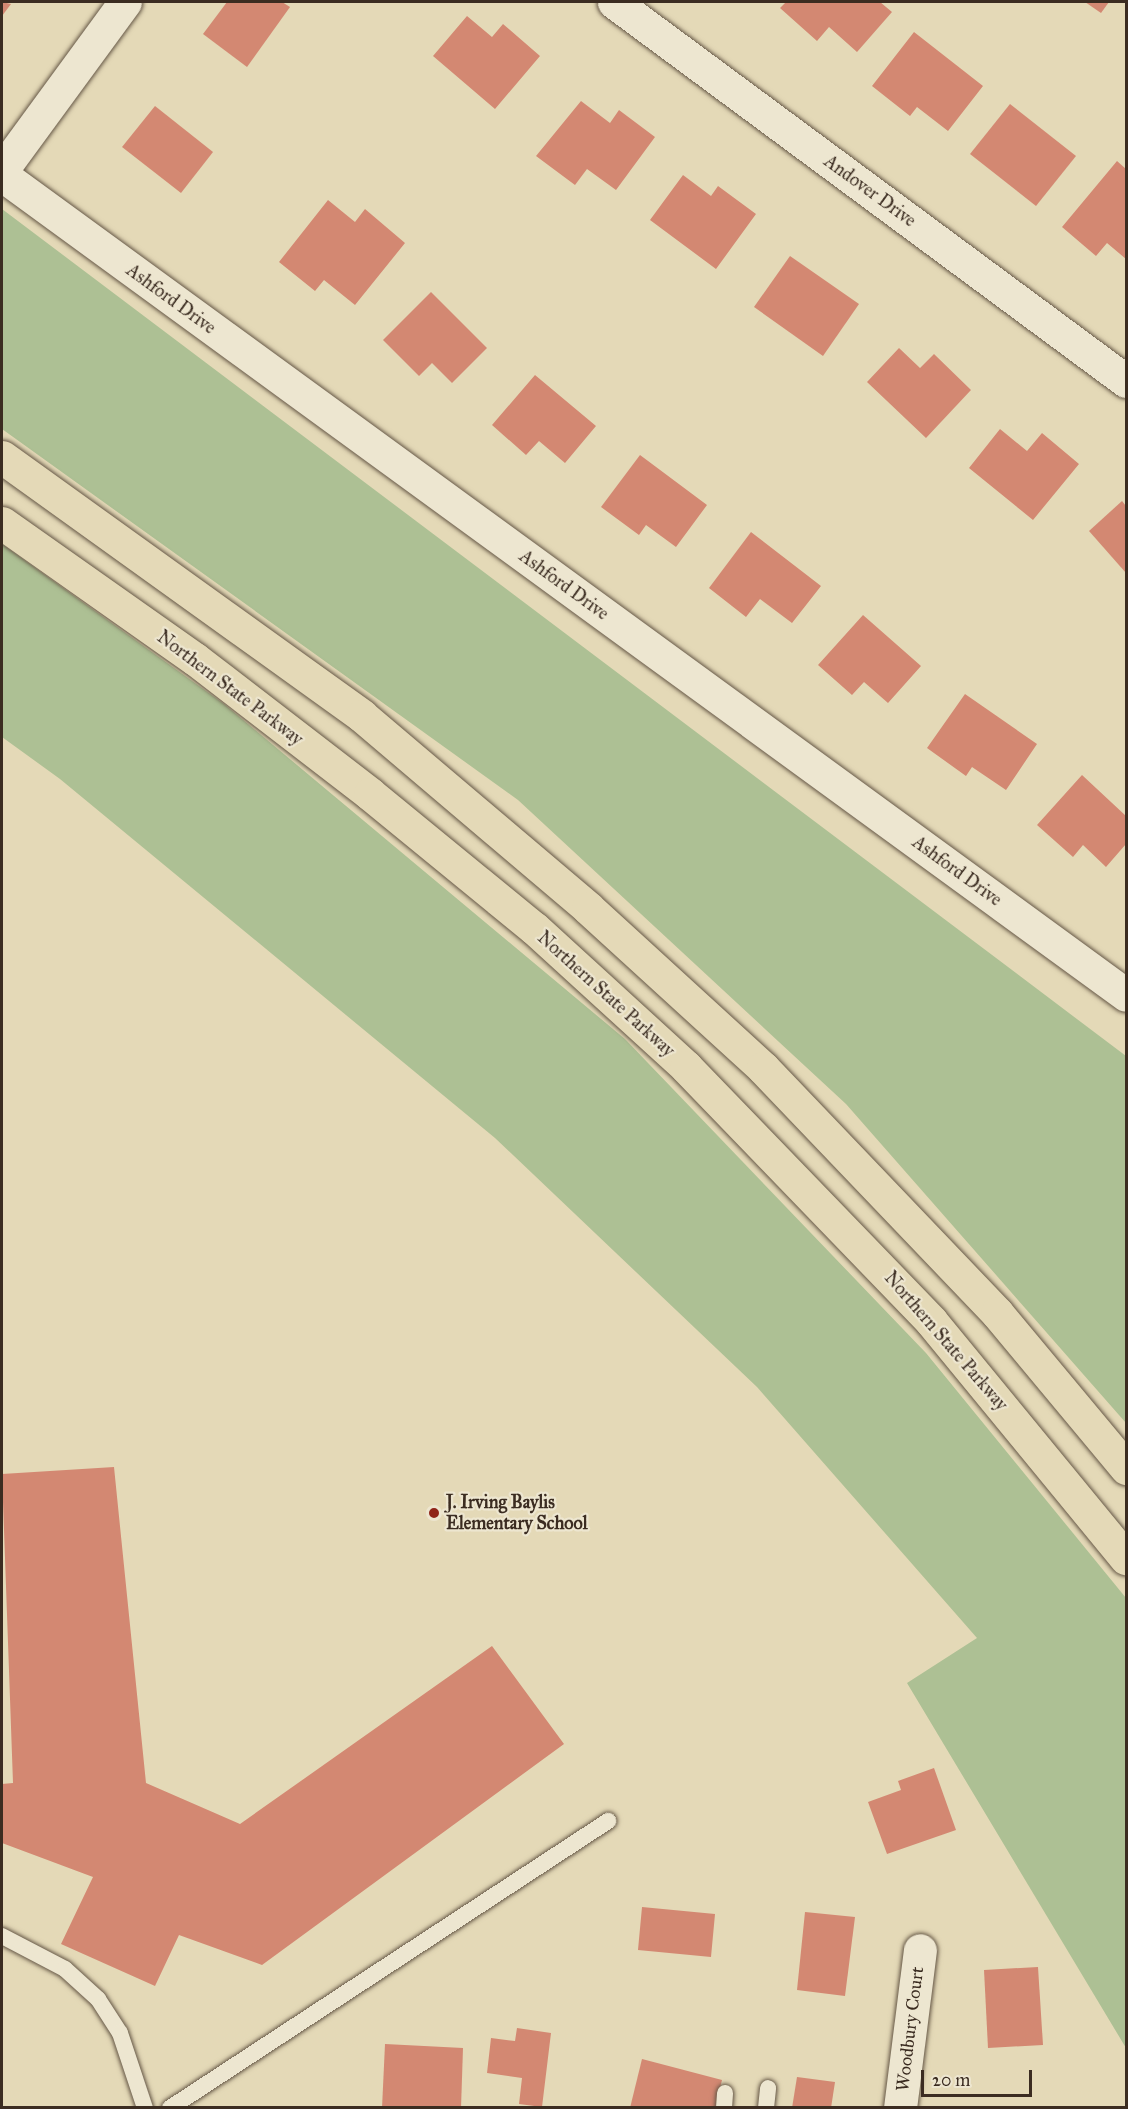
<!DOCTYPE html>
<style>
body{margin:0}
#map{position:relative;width:1128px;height:2109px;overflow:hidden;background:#e4d9b7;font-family:"IM FELL Great Primer",serif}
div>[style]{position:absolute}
.green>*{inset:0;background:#adc094}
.building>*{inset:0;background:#d38872}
.roads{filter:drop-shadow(0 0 2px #655746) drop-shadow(0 0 2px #655746)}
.service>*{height:16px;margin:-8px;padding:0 8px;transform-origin:8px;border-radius:8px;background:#ede6d0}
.minor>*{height:33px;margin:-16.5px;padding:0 16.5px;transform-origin:16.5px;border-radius:16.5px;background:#ede6d0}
.motorway>*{height:33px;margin:-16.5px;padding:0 16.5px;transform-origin:16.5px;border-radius:16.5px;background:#e4d9b7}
.dots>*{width:16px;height:16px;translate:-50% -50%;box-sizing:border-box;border:3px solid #ede6d0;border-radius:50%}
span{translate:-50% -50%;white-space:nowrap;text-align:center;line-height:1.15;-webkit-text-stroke:4.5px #ede6d0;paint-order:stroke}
.street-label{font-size:18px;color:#3b2c21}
.poi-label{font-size:18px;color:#3b2c21;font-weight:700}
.left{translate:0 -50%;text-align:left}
.frame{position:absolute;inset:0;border:3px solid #3b2c21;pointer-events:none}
.scale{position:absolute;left:921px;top:2070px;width:111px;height:27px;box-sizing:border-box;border:3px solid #3b2c21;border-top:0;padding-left:8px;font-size:18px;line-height:21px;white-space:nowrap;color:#3b2c21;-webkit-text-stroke:4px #ede6d0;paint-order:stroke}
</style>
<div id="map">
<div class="green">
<i style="clip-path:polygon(2px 209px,1126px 1056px,1126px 1423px,846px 1104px,518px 800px,2px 429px)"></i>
<i style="clip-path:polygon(2px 544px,224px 704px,625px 1039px,926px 1353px,1126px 1598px,1126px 2048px,907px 1683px,977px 1638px,757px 1387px,495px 1138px,60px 779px,2px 737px)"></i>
</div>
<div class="building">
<i style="clip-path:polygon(2px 2px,11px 4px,2px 16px)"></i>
<i style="clip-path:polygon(227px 2px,282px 2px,290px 7px,247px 67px,203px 34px)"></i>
<i style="clip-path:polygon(786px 2px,880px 2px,892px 12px,857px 52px,829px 27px,817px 41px,780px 8px)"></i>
<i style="clip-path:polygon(1085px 2px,1109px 2px,1101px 13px)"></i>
<i style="clip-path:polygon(467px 16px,492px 37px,503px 24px,540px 56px,495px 109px,433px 56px)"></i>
<i style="clip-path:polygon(914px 32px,983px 86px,948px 131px,917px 107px,910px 116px,872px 86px)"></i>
<i style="clip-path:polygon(581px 101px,610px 123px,619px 110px,655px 137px,616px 190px,587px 169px,575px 185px,536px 156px)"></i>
<i style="clip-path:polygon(1010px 104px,1076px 156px,1036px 206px,970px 154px)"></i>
<i style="clip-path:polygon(155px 106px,213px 152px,181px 193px,122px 147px)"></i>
<i style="clip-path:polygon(1117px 161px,1126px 169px,1126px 259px,1107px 243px,1096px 256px,1062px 227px)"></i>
<i style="clip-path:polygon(683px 175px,711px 196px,718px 186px,756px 214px,716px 269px,650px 220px)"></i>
<i style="clip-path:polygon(328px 200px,355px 222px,365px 209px,405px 243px,355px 305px,324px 280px,315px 291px,279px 262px)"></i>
<i style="clip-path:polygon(790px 256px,859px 304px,823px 356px,754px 307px)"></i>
<i style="clip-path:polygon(431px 292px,487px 348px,452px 383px,432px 363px,419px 376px,383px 340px)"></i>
<i style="clip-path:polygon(899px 348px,920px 368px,934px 354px,971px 390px,926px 438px,867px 382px)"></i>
<i style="clip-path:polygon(535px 375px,596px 426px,565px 463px,539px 441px,526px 455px,492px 425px)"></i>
<i style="clip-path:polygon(1000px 429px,1027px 451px,1042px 433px,1079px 464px,1033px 520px,969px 468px)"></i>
<i style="clip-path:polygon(640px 455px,707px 505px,676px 547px,646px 525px,639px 535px,601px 507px)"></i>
<i style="clip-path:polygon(1122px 501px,1126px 506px,1126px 573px,1089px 531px)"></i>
<i style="clip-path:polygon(751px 532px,821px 586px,792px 623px,760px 599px,746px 617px,709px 588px)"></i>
<i style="clip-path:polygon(863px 615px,921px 666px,888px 703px,864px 682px,852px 695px,818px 665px)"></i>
<i style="clip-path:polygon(965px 694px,1037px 744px,1006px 790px,972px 767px,966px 776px,927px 748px)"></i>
<i style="clip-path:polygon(1082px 775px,1126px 816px,1126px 844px,1106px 867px,1083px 845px,1073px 857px,1037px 825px)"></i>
<i style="clip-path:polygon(114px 1467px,146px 1783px,240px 1824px,492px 1646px,564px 1744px,262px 1965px,179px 1935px,155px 1986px,61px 1944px,93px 1877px,2px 1843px,2px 1784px,13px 1783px,2px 1474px)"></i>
<i style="clip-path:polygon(934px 1768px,956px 1830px,887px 1854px,868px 1802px,901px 1790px,898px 1781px)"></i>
<i style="clip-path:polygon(642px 1907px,715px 1914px,711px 1957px,638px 1950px)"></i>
<i style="clip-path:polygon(805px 1912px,855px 1917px,845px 1996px,797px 1990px)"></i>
<i style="clip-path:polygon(1038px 1967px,1043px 2045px,988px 2048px,984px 1970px)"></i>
<i style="clip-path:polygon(517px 2028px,551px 2033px,542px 2107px,519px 2104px,522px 2078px,487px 2073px,491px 2038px,515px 2041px)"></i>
<i style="clip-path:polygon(385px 2044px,463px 2048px,461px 2108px,382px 2108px)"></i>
<i style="clip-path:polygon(642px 2059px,722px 2080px,715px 2108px,630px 2108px)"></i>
<i style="clip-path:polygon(797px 2077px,835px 2082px,831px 2108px,792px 2108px)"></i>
</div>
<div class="roads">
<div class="service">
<i style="left:2px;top:1936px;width:71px;rotate:27.6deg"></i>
<i style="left:65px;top:1969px;width:45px;rotate:42.3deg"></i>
<i style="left:98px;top:1999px;width:40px;rotate:57.1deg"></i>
<i style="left:120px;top:2033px;width:79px;rotate:71.6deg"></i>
<i style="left:170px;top:2108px;width:524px;rotate:-33.23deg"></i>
<i style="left:724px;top:2108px;width:15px;rotate:-86deg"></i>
<i style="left:766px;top:2108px;width:20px;rotate:-84deg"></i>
</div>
<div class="minor">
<i style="left:614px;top:2px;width:637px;rotate:36.51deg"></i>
<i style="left:2px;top:170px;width:208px;rotate:-53.8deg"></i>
<i style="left:2px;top:175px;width:1391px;rotate:36.11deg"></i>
<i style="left:900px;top:2108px;width:159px;rotate:-82.8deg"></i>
</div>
<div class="motorway">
<i style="left:2px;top:457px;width:443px;rotate:35.7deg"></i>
<i style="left:362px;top:716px;width:297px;rotate:40.3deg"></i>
<i style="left:588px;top:908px;width:237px;rotate:42.4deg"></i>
<i style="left:763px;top:1068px;width:339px;rotate:46.3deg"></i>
<i style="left:997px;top:1313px;width:202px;rotate:50.2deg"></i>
<i style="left:2px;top:523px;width:236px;rotate:35.2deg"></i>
<i style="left:195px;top:659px;width:221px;rotate:37.6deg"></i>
<i style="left:370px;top:794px;width:212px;rotate:39.3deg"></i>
<i style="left:534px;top:928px;width:206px;rotate:42.4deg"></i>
<i style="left:686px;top:1067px;width:353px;rotate:46deg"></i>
<i style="left:931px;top:1321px;width:307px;rotate:50.6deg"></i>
</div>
</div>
<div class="dots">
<i style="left:434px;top:1513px;background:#8f2418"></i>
</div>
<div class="street-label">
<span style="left:870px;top:191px;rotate:36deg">Andover Drive</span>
<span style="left:171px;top:299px;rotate:36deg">Ashford Drive</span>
<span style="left:564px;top:585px;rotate:36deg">Ashford Drive</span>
<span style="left:230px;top:688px;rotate:37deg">Northern State Parkway</span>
<span style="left:957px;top:871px;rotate:36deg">Ashford Drive</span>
<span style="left:606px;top:994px;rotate:42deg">Northern State Parkway</span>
<span style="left:946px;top:1341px;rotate:49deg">Northern State Parkway</span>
<span style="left:910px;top:2029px;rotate:-83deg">Woodbury Court</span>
</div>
<div class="poi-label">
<span class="left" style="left:446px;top:1513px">J. Irving Baylis<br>Elementary School</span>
</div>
<div class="frame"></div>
<div class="scale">20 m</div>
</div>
